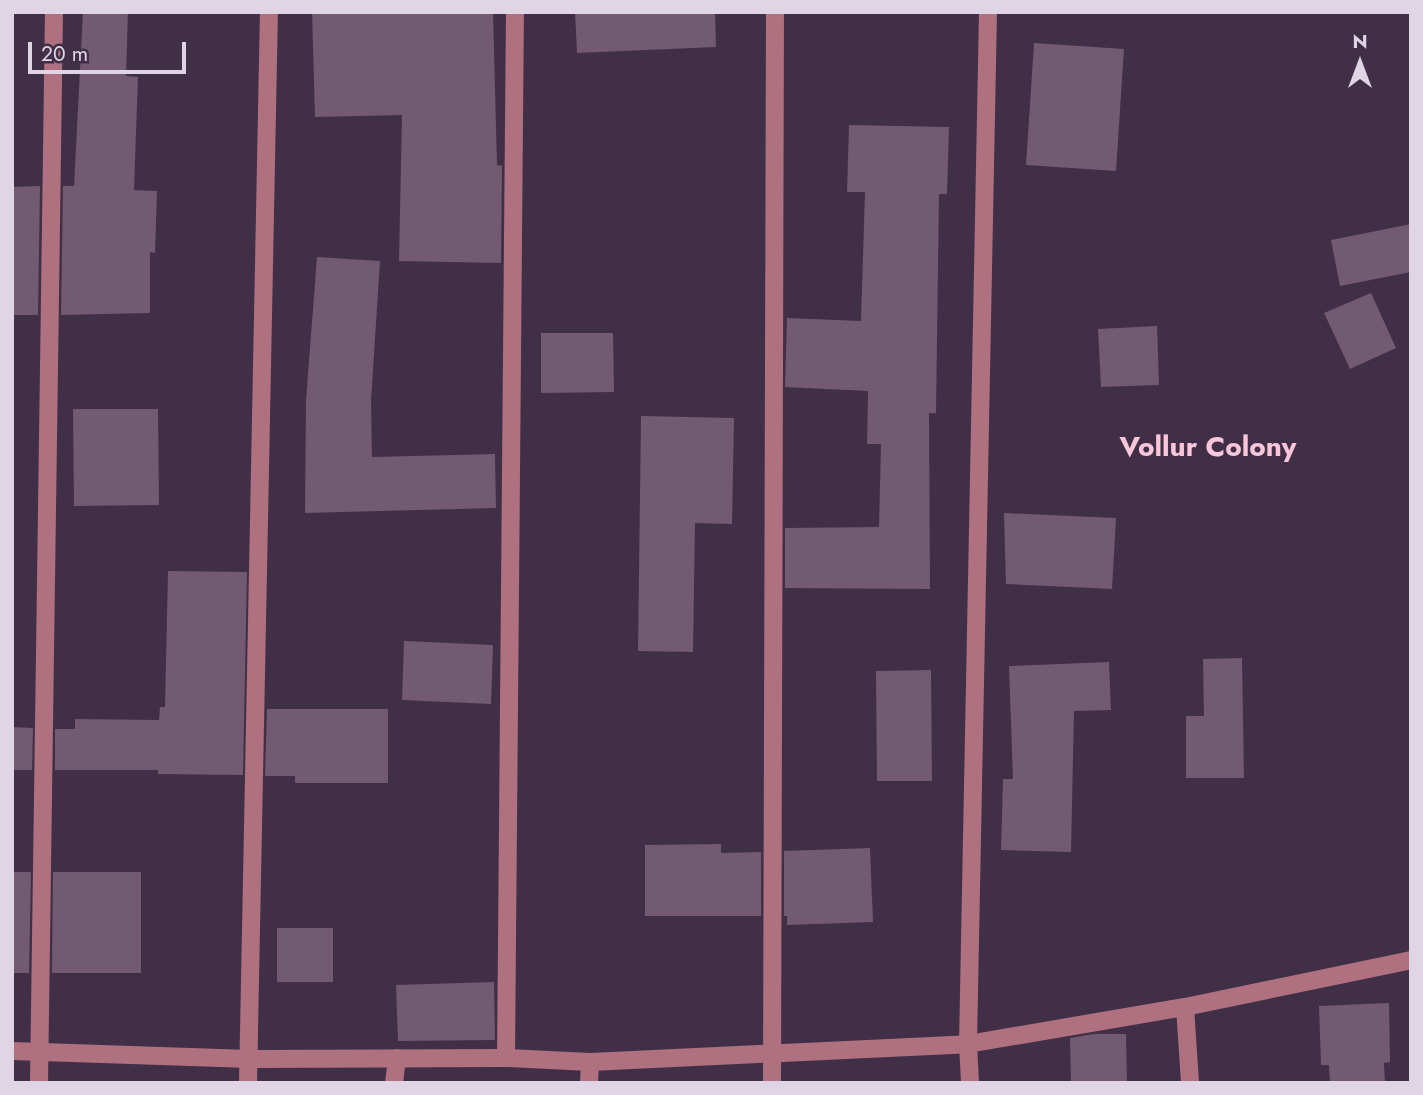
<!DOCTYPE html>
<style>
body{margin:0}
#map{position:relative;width:1423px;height:1095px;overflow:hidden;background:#402f47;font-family:Jost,sans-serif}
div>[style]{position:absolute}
.building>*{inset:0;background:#725a71}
.minor>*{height:18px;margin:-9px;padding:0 9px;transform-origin:9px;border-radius:9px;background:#af7080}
span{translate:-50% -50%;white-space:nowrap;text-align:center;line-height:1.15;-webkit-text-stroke:7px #402f47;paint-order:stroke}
.quarter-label{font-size:28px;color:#f9c7d9;font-weight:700}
.frame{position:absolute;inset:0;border:14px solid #e0d5e4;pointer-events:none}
.north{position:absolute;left:1325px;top:28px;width:70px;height:70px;-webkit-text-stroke:5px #402f47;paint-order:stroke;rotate:0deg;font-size:19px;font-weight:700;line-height:28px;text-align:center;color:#e0d5e4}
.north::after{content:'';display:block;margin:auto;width:24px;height:32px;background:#e0d5e4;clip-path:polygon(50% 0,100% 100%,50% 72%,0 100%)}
.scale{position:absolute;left:28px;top:42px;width:158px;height:32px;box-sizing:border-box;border:4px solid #e0d5e4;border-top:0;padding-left:9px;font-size:21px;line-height:24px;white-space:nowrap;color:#e0d5e4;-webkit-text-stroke:5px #402f47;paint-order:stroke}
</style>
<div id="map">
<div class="building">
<i style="clip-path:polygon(83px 12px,128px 12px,126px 76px,138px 77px,134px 190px,157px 191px,155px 253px,150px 252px,150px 313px,61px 315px,63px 186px,74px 186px)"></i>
<i style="clip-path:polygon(312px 12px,493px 12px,497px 165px,502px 166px,501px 263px,399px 261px,402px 115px,315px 117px)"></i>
<i style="clip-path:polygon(575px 12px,715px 12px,716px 47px,577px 53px)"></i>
<i style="clip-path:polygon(1034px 43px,1124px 49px,1116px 171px,1026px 165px)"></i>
<i style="clip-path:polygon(849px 125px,949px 127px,947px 194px,939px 194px,936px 413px,929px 413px,930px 589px,785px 588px,785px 528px,879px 527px,881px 444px,867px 444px,868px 391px,785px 387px,787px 318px,861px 321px,865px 192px,847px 192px)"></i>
<i style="clip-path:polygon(40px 186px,38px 315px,12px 315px,12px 187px)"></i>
<i style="clip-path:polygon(1411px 224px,1411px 272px,1340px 286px,1331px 240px)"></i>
<i style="clip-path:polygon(317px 257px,380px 261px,371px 401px,372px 457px,495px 454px,496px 508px,305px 513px,306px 400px)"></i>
<i style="clip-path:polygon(1371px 293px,1396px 348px,1350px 369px,1324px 313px)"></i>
<i style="clip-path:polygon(1157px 326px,1159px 385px,1101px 387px,1098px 329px)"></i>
<i style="clip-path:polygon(541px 333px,613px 333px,614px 392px,541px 393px)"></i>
<i style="clip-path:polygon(73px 409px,158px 409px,159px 505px,74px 506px)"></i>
<i style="clip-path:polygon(641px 416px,734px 418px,732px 524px,695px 523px,693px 652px,638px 651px)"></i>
<i style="clip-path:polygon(1004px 513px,1116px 518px,1112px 589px,1006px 584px)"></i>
<i style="clip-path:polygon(168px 571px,247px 572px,243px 775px,158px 774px,158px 770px,55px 770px,55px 729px,75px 729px,75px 719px,159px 720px,160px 707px,165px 707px)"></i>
<i style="clip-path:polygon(404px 641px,493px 645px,491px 704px,402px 700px)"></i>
<i style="clip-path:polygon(1242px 658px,1244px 778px,1186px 778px,1186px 716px,1204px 716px,1203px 659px)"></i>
<i style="clip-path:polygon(1109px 662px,1111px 710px,1074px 711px,1071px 852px,1001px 850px,1003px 779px,1013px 779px,1009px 666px)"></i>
<i style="clip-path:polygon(931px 670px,932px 781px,877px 781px,876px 671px)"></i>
<i style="clip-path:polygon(267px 709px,388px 709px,388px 783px,295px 783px,295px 776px,265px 776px)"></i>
<i style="clip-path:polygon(12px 727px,33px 728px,32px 770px,12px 770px)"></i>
<i style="clip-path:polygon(721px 844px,721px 853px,761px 852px,761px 916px,645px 916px,645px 845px)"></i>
<i style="clip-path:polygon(870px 848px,873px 922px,787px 925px,787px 916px,784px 916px,784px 851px)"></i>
<i style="clip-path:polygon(12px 872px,31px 872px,29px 973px,12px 973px)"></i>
<i style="clip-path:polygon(53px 872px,141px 872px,141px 973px,52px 973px)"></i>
<i style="clip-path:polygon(277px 928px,333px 928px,333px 982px,277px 982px)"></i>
<i style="clip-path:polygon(494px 982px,495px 1040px,398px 1041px,396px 985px)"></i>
<i style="clip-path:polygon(1389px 1003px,1390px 1062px,1384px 1063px,1385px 1083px,1330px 1083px,1329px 1065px,1321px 1065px,1319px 1006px)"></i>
<i style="clip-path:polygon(1094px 1034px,1126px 1034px,1127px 1083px,1071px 1083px,1070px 1038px)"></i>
</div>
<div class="minor">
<i style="left:988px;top:12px;width:1032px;rotate:91.11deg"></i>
<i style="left:968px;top:1044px;width:220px;rotate:-9.7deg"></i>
<i style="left:1185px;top:1007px;width:231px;rotate:-11.7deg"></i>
<i style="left:1185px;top:1007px;width:76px;rotate:86.2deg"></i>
<i style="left:12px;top:1051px;width:238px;rotate:1.9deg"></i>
<i style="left:250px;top:1059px;width:256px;rotate:-0.2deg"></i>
<i style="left:506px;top:1058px;width:84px;rotate:2.7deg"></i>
<i style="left:590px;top:1062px;width:378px;rotate:-2.7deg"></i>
<i style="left:968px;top:1044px;width:39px;rotate:87deg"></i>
<i style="left:506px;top:1058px;width:1046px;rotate:-89.51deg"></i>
<i style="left:39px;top:1083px;width:1071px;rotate:-89.2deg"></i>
<i style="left:248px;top:1083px;width:1071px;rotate:-88.88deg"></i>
<i style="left:394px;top:1083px;width:25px;rotate:-83deg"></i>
<i style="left:589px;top:1083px;width:21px;rotate:-87deg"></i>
<i style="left:772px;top:1083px;width:1071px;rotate:-89.84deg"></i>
</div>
<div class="quarter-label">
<span style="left:1208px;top:447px">Vollur Colony</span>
</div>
<div class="frame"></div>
<div class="north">N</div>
<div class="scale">20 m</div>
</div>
